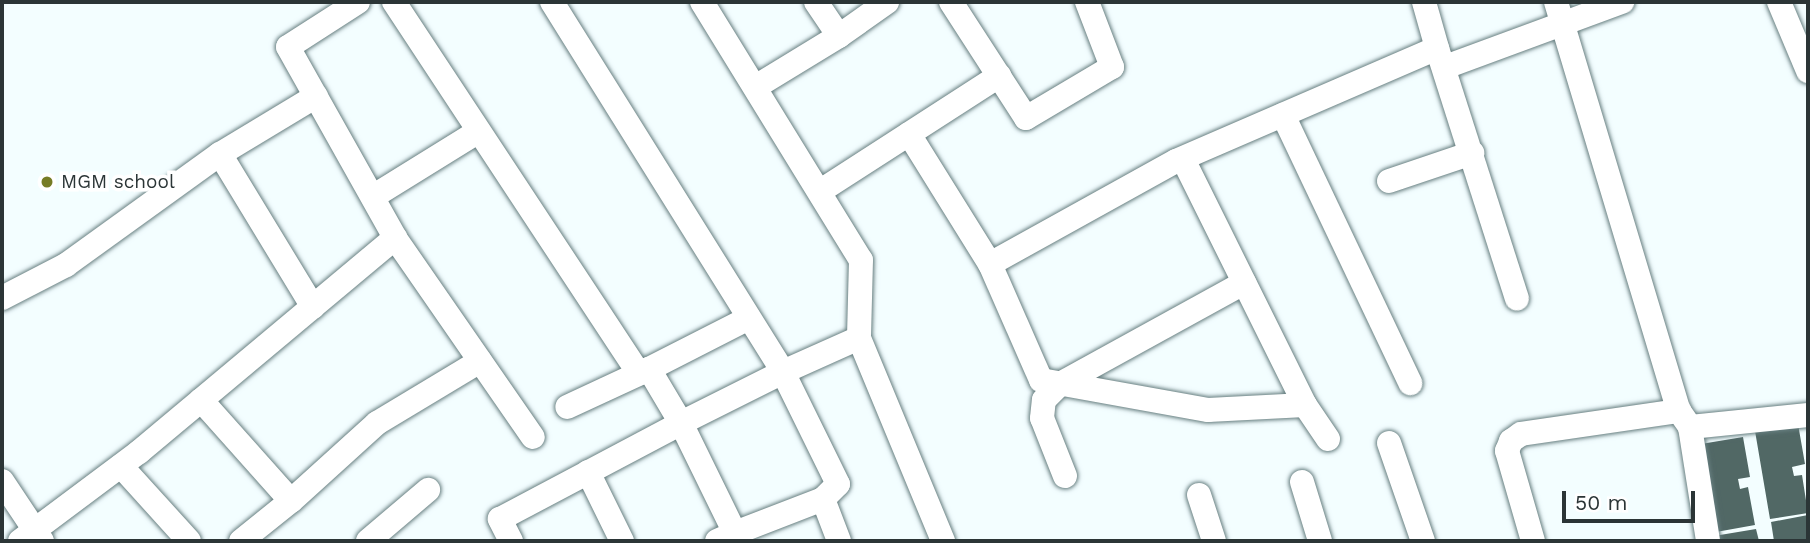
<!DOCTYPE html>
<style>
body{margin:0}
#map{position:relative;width:1810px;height:543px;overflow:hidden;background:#f3feff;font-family:"Work Sans",sans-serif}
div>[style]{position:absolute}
.building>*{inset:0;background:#516865}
.roads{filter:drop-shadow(0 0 2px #677f81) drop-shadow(0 0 2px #677f81)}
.minor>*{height:24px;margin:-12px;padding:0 12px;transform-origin:12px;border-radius:12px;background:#fff}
.dots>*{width:19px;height:19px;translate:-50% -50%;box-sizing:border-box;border:4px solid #fff;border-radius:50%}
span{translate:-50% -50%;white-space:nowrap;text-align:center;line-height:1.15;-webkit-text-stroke:7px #fff;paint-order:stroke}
.poi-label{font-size:19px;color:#2b3536}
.left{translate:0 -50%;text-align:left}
.frame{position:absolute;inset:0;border:4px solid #2b3536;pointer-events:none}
.scale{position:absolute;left:1562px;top:491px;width:133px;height:32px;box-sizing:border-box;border:4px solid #2b3536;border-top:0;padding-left:9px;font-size:21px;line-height:24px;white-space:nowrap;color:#2b3536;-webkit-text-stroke:5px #fff;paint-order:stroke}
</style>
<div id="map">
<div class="building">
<i style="clip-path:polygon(1798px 424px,1805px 464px,1792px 467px,1794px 476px,1802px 475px,1808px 513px,1770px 519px,1755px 431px)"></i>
<i style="clip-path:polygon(1743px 437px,1750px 477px,1738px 479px,1740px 489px,1748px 487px,1755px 525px,1716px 532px,1701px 444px)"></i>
<i style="clip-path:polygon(1808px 515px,1808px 541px,1774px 541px,1771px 522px)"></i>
<i style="clip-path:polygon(1756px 529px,1759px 541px,1715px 541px,1714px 536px)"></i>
</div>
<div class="roads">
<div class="minor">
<i style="left:358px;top:2px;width:83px;rotate:147.3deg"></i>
<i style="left:288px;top:47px;width:219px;rotate:60.7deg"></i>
<i style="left:395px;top:238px;width:242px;rotate:55.3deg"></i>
<i style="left:394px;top:2px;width:445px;rotate:56.6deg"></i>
<i style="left:552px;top:2px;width:436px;rotate:58deg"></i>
<i style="left:783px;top:372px;width:83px;rotate:-24.1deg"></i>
<i style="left:859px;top:338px;width:220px;rotate:67.5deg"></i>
<i style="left:702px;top:2px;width:303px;rotate:58.4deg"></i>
<i style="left:861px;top:260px;width:78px;rotate:91.5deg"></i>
<i style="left:816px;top:2px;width:41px;rotate:55.9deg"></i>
<i style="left:839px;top:36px;width:59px;rotate:-35.3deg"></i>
<i style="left:951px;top:2px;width:138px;rotate:57.1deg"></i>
<i style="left:1026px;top:118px;width:100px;rotate:-30.7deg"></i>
<i style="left:1112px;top:67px;width:70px;rotate:-111deg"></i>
<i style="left:1556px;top:2px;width:427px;rotate:73.3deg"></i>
<i style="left:1679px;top:411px;width:19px;rotate:55deg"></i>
<i style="left:1690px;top:427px;width:119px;rotate:-5.8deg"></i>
<i style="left:1779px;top:2px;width:75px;rotate:67.2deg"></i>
<i style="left:1437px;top:48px;width:263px;rotate:72.3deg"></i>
<i style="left:1445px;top:67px;width:189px;rotate:-20.2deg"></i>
<i style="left:757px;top:86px;width:96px;rotate:-31.4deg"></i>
<i style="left:1283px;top:115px;width:297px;rotate:64.6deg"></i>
<i style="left:909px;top:134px;width:153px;rotate:58.1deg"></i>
<i style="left:990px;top:264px;width:213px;rotate:-29deg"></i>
<i style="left:1176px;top:161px;width:284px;rotate:-23.4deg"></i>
<i style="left:1437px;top:48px;width:48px;rotate:-105.8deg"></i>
<i style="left:220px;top:154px;width:179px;rotate:58.7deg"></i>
<i style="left:1389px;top:181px;width:88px;rotate:-18.6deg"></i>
<i style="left:822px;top:190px;width:211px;rotate:-32.8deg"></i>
<i style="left:374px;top:196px;width:123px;rotate:-31.8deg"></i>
<i style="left:990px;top:264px;width:127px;rotate:66.3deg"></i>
<i style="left:1041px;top:380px;width:170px;rotate:10.2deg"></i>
<i style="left:1208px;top:410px;width:97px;rotate:-3deg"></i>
<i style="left:1305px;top:405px;width:275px;rotate:-116.4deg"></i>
<i style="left:2px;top:298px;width:72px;rotate:-27.3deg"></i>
<i style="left:66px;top:265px;width:190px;rotate:-35.8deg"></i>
<i style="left:220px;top:154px;width:112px;rotate:-31.1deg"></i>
<i style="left:649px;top:369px;width:112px;rotate:-27deg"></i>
<i style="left:201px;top:400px;width:135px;rotate:48.3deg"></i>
<i style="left:291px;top:501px;width:116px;rotate:-42.2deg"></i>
<i style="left:377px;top:423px;width:120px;rotate:-31deg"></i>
<i style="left:1305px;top:405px;width:41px;rotate:55.9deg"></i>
<i style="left:1690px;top:427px;width:115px;rotate:81deg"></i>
<i style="left:1389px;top:443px;width:104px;rotate:70.9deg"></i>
<i style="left:121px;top:466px;width:101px;rotate:47.8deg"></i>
<i style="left:588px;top:472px;width:77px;rotate:63.8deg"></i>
<i style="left:1065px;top:476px;width:62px;rotate:-111.6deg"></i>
<i style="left:1042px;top:418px;width:18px;rotate:-84deg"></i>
<i style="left:1044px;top:400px;width:23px;rotate:-45deg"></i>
<i style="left:1060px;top:384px;width:210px;rotate:-28.8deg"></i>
<i style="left:2px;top:481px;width:72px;rotate:56.3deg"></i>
<i style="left:1302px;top:482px;width:62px;rotate:73deg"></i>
<i style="left:1199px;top:495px;width:48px;rotate:71.9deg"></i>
<i style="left:823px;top:499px;width:45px;rotate:69.1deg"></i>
<i style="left:20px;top:541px;width:149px;rotate:-36.8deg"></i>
<i style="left:139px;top:452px;width:334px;rotate:-39.9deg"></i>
<i style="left:241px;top:541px;width:64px;rotate:-38.7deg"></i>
<i style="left:368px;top:541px;width:79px;rotate:-40.4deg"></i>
<i style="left:511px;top:541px;width:25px;rotate:-117deg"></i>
<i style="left:500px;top:519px;width:205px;rotate:-27.9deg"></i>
<i style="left:681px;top:423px;width:63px;rotate:-120.7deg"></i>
<i style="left:649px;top:369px;width:90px;rotate:155.1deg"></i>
<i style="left:717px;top:541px;width:20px;rotate:-24deg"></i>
<i style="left:735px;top:533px;width:94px;rotate:-21.1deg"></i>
<i style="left:823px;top:499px;width:21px;rotate:-45deg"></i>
<i style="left:838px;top:484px;width:125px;rotate:-116.2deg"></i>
<i style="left:783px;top:372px;width:114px;rotate:153.4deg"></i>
<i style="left:681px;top:423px;width:123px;rotate:63.9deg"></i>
<i style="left:735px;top:533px;width:9px;rotate:63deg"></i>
<i style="left:1533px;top:541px;width:94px;rotate:-106.1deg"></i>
<i style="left:1507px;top:451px;width:11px;rotate:-68deg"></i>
<i style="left:1511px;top:441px;width:12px;rotate:-35deg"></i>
<i style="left:1521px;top:434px;width:160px;rotate:-8.3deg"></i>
</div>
</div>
<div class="dots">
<i style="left:47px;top:182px;background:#767c25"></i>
</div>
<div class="poi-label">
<span class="left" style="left:61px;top:182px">MGM school</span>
</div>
<div class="frame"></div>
<div class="scale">50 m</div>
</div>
